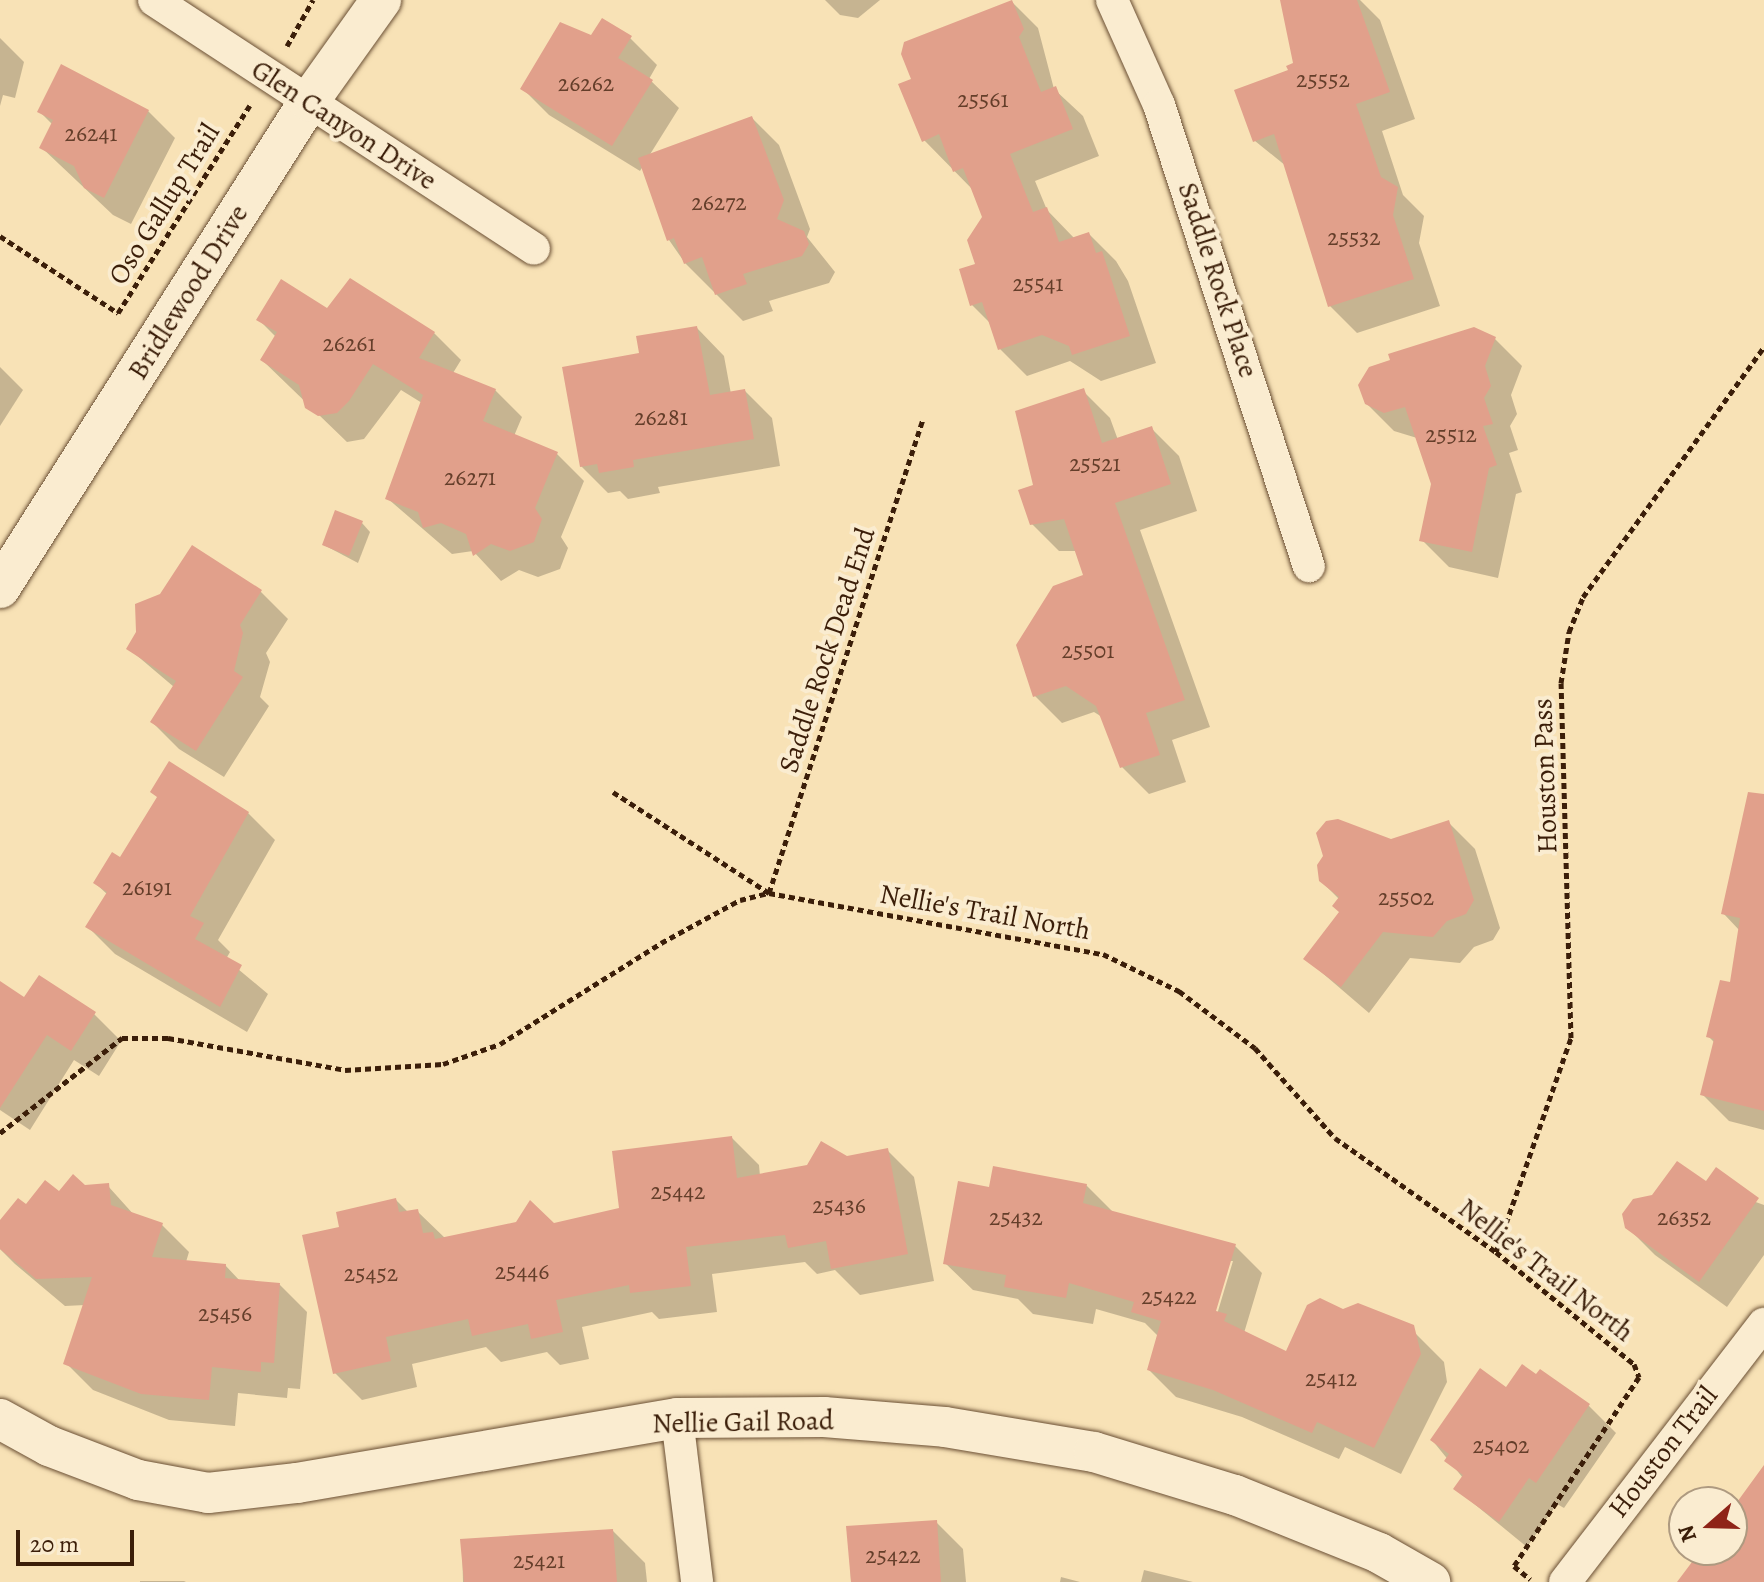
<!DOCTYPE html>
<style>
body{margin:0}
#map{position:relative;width:1764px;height:1582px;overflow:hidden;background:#f8e2b6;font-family:Alegreya,serif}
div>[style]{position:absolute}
.shadow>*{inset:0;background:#0003}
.building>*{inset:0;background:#e1a08b}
.path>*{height:5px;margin-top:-2.5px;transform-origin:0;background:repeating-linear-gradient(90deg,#3b1e09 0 6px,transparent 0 10px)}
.roads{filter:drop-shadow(0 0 2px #6a4f34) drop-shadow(0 0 2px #6a4f34)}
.minor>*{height:32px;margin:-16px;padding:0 16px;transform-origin:16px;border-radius:16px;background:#faecd0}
.tertiary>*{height:40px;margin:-20px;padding:0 20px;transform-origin:20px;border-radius:20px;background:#faecd0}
span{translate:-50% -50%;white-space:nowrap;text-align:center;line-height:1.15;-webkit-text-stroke:8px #faecd0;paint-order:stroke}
.number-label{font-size:24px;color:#643e2a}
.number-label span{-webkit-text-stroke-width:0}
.street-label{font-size:28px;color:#3b1e09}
.north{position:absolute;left:1668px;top:1486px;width:80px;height:80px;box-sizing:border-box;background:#faecd0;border:2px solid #ae9a80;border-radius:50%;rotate:250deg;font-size:22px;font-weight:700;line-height:32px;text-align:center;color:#3b1e09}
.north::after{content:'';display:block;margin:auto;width:28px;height:36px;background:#8f2418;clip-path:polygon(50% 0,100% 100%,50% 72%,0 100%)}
.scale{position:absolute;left:16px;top:1530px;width:118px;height:36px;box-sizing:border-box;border:4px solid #3b1e09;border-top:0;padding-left:10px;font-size:24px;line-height:28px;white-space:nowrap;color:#3b1e09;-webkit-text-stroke:6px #faecd0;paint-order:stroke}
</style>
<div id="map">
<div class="shadow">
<i style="clip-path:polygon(825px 0,880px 0,858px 18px,840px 15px)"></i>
<i style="clip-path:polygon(1282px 0,1360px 0,1380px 20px,1415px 119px,1382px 131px,1403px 195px,1424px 216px,1419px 243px,1440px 306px,1357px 333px,1330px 306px,1286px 166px,1255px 141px,1296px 64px)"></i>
<i style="clip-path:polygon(1011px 1px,1038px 28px,1054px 89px,1083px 116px,1099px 156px,1035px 181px,1047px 210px,1075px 239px,1089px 234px,1116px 261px,1128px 281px,1156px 363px,1101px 381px,1070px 361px,1027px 376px,1000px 349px,992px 325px,972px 305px,984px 217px,974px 191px,924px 140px,913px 80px)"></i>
<i style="clip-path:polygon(0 38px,24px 62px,15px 98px,3px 95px,0 106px)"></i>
<i style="clip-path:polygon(592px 38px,630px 38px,657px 65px,649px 79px,679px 108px,649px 156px,752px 118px,779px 145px,810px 229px,807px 237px,835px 272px,829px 283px,769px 301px,773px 311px,743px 321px,685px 263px,669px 240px,643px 166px,640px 171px,549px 115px,522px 88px)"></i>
<i style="clip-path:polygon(39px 111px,148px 111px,175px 138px,131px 224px,113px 215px,41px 147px,53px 125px)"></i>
<i style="clip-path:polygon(328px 310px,434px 333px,461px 360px,453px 373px,495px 390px,522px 417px,514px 436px,557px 454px,584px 481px,561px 537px,568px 548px,560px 569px,538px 577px,519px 570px,501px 581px,473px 551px,452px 554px,387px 498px,422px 403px,401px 390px,364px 439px,347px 442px,262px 360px,276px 337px,258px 319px)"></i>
<i style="clip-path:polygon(697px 328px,724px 356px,731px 394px,745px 391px,772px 418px,780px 466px,658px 487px,660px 493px,628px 499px,620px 491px,608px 493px,581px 466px,642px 355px)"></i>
<i style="clip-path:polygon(1495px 339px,1522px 366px,1511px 395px,1517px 414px,1510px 426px,1518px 450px,1509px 453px,1522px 492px,1516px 494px,1498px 578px,1449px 567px,1422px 540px,1433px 484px,1417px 438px,1394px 431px,1366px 403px)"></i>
<i style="clip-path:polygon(0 367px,23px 390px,0 426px)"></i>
<i style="clip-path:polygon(1083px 391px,1110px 418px,1118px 440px,1152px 429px,1179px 456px,1197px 511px,1140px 530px,1210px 727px,1172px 740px,1186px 782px,1149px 794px,1122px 767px,1102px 717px,1094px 712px,1062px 723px,1035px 696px,1085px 576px,1076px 551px,1059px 551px,1032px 524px,1035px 487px)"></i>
<i style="clip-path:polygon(362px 523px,370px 532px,358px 563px,324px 545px)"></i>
<i style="clip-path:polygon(261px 592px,288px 619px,266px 653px,270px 662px,260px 697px,269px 706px,224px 777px,179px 749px,152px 722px,174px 687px,128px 648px,162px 596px)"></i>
<i style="clip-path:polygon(248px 813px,275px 840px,218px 940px,230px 952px,226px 959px,268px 994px,247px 1032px,115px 954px,88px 927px,108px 895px,95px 883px,120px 860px)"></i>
<i style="clip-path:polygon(1448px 822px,1475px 849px,1500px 928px,1493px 940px,1474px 947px,1460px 963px,1410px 958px,1369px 1013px,1306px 959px,1341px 913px,1340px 900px,1320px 880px,1391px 841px)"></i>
<i style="clip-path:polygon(1764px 837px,1764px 1130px,1729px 1121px,1702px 1094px,1715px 1043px,1708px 1036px,1731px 985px,1740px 931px,1723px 913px)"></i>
<i style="clip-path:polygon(0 984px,25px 1000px,94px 1014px,121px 1041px,99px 1076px,74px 1060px,30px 1130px,0 1110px)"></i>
<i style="clip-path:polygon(732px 1138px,759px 1165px,760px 1176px,887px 1150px,914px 1177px,934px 1281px,860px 1295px,835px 1270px,817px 1274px,805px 1262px,712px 1274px,717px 1312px,659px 1319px,652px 1312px,582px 1327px,589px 1359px,560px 1365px,547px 1352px,501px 1362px,486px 1347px,412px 1364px,417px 1387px,362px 1400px,335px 1373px,341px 1228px,396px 1200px,408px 1212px,417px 1211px,446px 1239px,553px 1225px,621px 1210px)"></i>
<i style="clip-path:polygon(1706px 1184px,1764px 1205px,1764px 1255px,1727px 1307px,1655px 1255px,1627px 1227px)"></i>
<i style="clip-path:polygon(evenodd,1086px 1185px,1114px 1213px,1235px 1246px,1262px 1273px,1244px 1333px,1287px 1354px,1343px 1311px,1404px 1322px,1444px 1362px,1447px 1382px,1401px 1474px,1345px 1447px,1339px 1459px,1242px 1417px,1176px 1397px,1149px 1370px,1159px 1337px,1145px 1323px,1096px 1309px,1093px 1324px,1033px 1314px,1018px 1299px,973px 1290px,945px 1263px,991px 1189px,1086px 1185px,1229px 1261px,1233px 1261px,1215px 1321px,1211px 1320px,1229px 1261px)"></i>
<i style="clip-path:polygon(108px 1186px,135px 1216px,162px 1225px,189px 1252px,186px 1262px,225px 1265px,241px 1282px,280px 1285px,307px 1312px,300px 1389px,288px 1388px,287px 1398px,238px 1393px,235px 1426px,169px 1420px,93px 1390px,66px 1363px,85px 1305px,65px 1306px,15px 1264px,0 1249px,0 1224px,59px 1194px)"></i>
<i style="clip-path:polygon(1506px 1389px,1589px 1406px,1616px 1433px,1564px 1508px,1557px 1504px,1527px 1547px,1456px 1489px,1463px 1478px,1432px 1440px)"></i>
<i style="clip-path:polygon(936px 1522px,963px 1549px,966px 1582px,851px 1582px,849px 1528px)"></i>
<i style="clip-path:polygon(613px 1531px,645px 1563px,647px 1582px,463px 1582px,462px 1541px)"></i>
<i style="clip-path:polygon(1144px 1570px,1193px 1582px,1141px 1582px)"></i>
<i style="clip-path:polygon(1061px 1577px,1080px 1582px,1060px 1582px)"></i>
<i style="clip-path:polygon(140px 1581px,184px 1581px,186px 1582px,140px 1582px)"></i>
</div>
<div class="building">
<i style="clip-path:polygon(1012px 0,1024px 29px,1019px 37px,1041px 92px,1056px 86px,1073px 129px,1010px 154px,1033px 212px,1047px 207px,1059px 242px,1089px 232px,1096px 253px,1102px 251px,1130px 336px,1072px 355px,1069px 346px,1042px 335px,998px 350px,982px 302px,970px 306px,959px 269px,975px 264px,967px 240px,982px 217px,963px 168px,953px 172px,939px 134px,922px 142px,898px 84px,911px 79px,901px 54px,904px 42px)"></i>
<i style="clip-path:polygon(1280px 0,1357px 0,1390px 92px,1356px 104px,1381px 177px,1398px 187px,1393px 215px,1414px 279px,1328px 307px,1274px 134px,1253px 142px,1234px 90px,1288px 70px,1286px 66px,1293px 63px)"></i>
<i style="clip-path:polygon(602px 18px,632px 36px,618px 58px,653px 80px,612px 146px,520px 89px,560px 22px,591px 35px)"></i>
<i style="clip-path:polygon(61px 64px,149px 110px,104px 198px,84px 188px,74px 166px,39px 148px,53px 120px,37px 112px)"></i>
<i style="clip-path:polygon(752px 116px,784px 200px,777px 219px,804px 231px,809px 244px,802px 256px,743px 274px,747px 284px,715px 295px,702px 257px,684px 264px,674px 238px,667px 241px,638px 158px)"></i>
<i style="clip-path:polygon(350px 278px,435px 332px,419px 358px,496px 389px,483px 421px,558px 452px,535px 508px,542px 519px,534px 542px,510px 551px,491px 544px,473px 556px,466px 534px,441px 523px,423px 528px,418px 512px,385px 499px,423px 395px,373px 364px,349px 401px,337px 413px,318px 416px,305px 408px,299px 385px,260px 360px,277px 332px,256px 320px,281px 279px,327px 308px)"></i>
<i style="clip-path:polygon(697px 326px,710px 395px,745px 389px,754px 439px,633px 460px,634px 467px,599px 473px,597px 464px,580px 467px,562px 367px,639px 353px,636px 336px)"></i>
<i style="clip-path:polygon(1474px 327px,1496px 337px,1485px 366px,1491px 386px,1484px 398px,1493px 424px,1483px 426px,1497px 465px,1489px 468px,1472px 552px,1419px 541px,1431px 484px,1405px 407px,1384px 413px,1365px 404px,1358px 385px,1369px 367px,1390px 360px,1388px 354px)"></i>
<i style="clip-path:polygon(1084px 388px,1102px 443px,1152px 426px,1171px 484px,1115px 503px,1185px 700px,1146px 713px,1160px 755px,1120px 768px,1096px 706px,1066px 686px,1033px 697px,1016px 645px,1053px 586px,1083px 575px,1064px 519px,1030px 525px,1018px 490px,1033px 485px,1015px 411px)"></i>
<i style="clip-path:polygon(335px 510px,363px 521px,349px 556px,322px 545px)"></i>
<i style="clip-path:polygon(192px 545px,262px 590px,240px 625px,243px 633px,234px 671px,243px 677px,196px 751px,150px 722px,176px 681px,126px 649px,136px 632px,135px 604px,160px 594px)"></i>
<i style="clip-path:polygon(169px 761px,249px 812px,190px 916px,204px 923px,195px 939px,242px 965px,220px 1007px,85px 927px,107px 892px,93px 883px,112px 852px,120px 857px,157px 797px,150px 792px)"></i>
<i style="clip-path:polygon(1748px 792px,1764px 794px,1764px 1111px,1700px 1095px,1714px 1039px,1706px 1037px,1720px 980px,1730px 982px,1740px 918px,1721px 914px)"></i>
<i style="clip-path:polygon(1338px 819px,1391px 839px,1449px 820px,1474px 900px,1466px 914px,1447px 921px,1433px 937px,1383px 932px,1341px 987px,1303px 959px,1339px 912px,1332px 906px,1339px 897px,1319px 881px,1317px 865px,1323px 856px,1316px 833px,1326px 821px)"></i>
<i style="clip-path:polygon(39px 975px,96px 1012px,71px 1051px,47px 1035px,0 1108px,0 981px,24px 997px)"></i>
<i style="clip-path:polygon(732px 1136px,737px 1178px,807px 1165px,821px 1141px,847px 1156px,888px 1148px,908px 1254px,831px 1269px,826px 1241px,788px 1248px,785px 1235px,686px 1247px,691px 1286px,630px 1293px,629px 1285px,556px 1300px,563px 1332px,531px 1339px,528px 1324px,472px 1336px,468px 1319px,386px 1337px,391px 1361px,333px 1374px,302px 1235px,339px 1227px,336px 1212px,396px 1198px,399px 1212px,418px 1209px,423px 1233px,433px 1232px,435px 1239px,516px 1222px,530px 1200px,554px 1223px,619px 1208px,612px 1151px)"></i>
<i style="clip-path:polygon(1677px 1161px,1706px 1181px,1716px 1167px,1759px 1198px,1699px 1282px,1625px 1228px,1622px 1214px,1633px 1199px,1652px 1195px)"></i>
<i style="clip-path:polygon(993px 1166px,1087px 1184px,1083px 1203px,1236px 1244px,1216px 1311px,1227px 1314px,1224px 1321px,1286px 1351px,1307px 1305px,1320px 1298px,1343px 1309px,1358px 1303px,1414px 1325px,1421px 1354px,1374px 1448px,1317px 1422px,1312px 1433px,1213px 1390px,1147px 1370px,1161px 1321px,1131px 1312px,1134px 1302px,1069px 1283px,1066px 1298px,1004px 1287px,1006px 1275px,943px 1264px,958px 1181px,989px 1187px)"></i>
<i style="clip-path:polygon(73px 1174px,85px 1185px,109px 1183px,111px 1205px,163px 1223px,152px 1257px,226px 1264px,225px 1278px,280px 1283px,274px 1363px,261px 1362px,261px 1372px,212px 1367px,209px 1400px,141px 1394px,63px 1364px,92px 1277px,36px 1279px,0 1249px,0 1220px,18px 1198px,26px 1204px,45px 1180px,59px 1191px)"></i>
<i style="clip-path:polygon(1522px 1364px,1536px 1374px,1540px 1369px,1590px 1404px,1536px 1483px,1529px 1478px,1499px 1522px,1453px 1489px,1463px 1475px,1444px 1461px,1449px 1454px,1430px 1440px,1480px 1368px,1506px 1387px)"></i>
<i style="clip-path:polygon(1764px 1465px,1764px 1582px,1677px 1582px,1701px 1550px,1732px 1550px,1732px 1509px)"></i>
<i style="clip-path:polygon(937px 1520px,941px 1582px,851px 1582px,846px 1526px)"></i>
<i style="clip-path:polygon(613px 1529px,617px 1582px,464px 1582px,460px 1539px)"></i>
</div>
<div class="path">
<i style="left:287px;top:46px;width:53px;rotate:-60.5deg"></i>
<i style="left:0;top:236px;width:141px;rotate:33.1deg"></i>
<i style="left:118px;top:313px;width:246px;rotate:-57.6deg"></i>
<i style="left:613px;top:792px;width:186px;rotate:32.9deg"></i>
<i style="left:769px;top:893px;width:497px;rotate:-72deg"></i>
<i style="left:0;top:1133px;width:155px;rotate:-37.9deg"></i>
<i style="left:122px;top:1038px;width:46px"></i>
<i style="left:168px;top:1038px;width:180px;rotate:10.2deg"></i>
<i style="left:345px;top:1070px;width:98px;rotate:-3.5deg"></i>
<i style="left:443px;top:1064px;width:60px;rotate:-19.3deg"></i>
<i style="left:500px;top:1044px;width:190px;rotate:-32.1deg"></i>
<i style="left:661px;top:943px;width:90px;rotate:-28.6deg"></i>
<i style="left:740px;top:900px;width:30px;rotate:-14deg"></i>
<i style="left:769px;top:893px;width:340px;rotate:10.4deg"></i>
<i style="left:1103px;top:954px;width:85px;rotate:26deg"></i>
<i style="left:1179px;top:991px;width:95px;rotate:36.9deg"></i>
<i style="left:1255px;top:1048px;width:120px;rotate:48.4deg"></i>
<i style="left:1335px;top:1138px;width:197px;rotate:35.3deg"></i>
<i style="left:1496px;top:1252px;width:178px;rotate:39.1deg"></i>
<i style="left:1634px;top:1364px;width:14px;rotate:69deg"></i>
<i style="left:1639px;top:1377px;width:227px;rotate:123.5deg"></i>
<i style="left:1514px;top:1566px;width:21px;rotate:39deg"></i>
<i style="left:1496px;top:1252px;width:227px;rotate:-70.7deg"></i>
<i style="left:1571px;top:1038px;width:355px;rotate:-91.6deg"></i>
<i style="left:1561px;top:683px;width:52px;rotate:-81.1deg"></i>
<i style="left:1569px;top:632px;width:38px;rotate:-68deg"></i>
<i style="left:1583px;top:597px;width:309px;rotate:-54.1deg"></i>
</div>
<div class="roads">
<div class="minor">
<i style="left:154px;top:0;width:454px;rotate:33.2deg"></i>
<i style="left:1112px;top:0;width:115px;rotate:65.9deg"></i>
<i style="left:1159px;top:105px;width:485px;rotate:72deg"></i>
<i style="left:677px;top:1418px;width:165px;rotate:83deg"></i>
<i style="left:1565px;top:1582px;width:326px;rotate:-52.4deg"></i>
</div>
<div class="tertiary">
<i style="left:0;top:588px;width:577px;rotate:-57.6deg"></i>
<i style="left:309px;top:101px;width:124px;rotate:-54.5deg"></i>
<i style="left:0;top:1419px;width:56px;rotate:28.9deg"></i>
<i style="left:49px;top:1446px;width:95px;rotate:20.9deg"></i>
<i style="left:138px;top:1480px;width:71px;rotate:10.5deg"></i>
<i style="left:208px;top:1493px;width:90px;rotate:-6.4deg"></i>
<i style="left:297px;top:1483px;width:386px;rotate:-9.7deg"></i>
<i style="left:677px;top:1418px;width:147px;rotate:-0.4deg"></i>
<i style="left:824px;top:1417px;width:121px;rotate:4.7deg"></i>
<i style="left:945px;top:1427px;width:151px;rotate:9.5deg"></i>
<i style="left:1094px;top:1452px;width:147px;rotate:17deg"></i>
<i style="left:1235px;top:1495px;width:155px;rotate:21.9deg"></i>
<i style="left:1379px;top:1553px;width:59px;rotate:29.6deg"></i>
</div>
</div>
<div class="number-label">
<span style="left:1323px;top:80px">25552</span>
<span style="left:586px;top:84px">26262</span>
<span style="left:983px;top:100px">25561</span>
<span style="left:91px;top:134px">26241</span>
<span style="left:719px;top:203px">26272</span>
<span style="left:1354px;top:238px">25532</span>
<span style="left:1038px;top:284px">25541</span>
<span style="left:349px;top:344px">26261</span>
<span style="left:661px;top:418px">26281</span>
<span style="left:1451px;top:435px">25512</span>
<span style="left:1095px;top:464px">25521</span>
<span style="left:470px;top:478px">26271</span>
<span style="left:1088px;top:651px">25501</span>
<span style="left:147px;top:888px">26191</span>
<span style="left:1406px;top:898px">25502</span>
<span style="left:678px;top:1192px">25442</span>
<span style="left:839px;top:1206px">25436</span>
<span style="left:1016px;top:1218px">25432</span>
<span style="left:1684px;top:1218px">26352</span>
<span style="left:522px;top:1272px">25446</span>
<span style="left:371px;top:1274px">25452</span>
<span style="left:1169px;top:1297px">25422</span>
<span style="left:225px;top:1314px">25456</span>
<span style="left:1331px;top:1379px">25412</span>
<span style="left:1501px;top:1446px">25402</span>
<span style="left:893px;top:1556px">25422</span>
<span style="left:539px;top:1561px">25421</span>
</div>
<div class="street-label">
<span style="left:344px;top:125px;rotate:33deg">Glen Canyon Drive</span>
<span style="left:164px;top:204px;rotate:-58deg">Oso Gallup Trail</span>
<span style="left:1218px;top:280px;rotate:72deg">Saddle Rock Place</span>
<span style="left:188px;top:292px;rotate:-58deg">Bridlewood Drive</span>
<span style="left:827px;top:650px;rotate:-72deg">Saddle Rock Dead End</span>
<span style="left:1545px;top:776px;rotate:-92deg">Houston Pass</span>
<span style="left:985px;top:912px;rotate:10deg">Nellie's Trail North</span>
<span style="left:1546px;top:1270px;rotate:38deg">Nellie's Trail North</span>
<span style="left:743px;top:1422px;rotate:-1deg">Nellie Gail Road</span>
<span style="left:1663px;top:1452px;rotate:-52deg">Houston Trail</span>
</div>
<div class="north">N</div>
<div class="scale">20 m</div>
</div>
